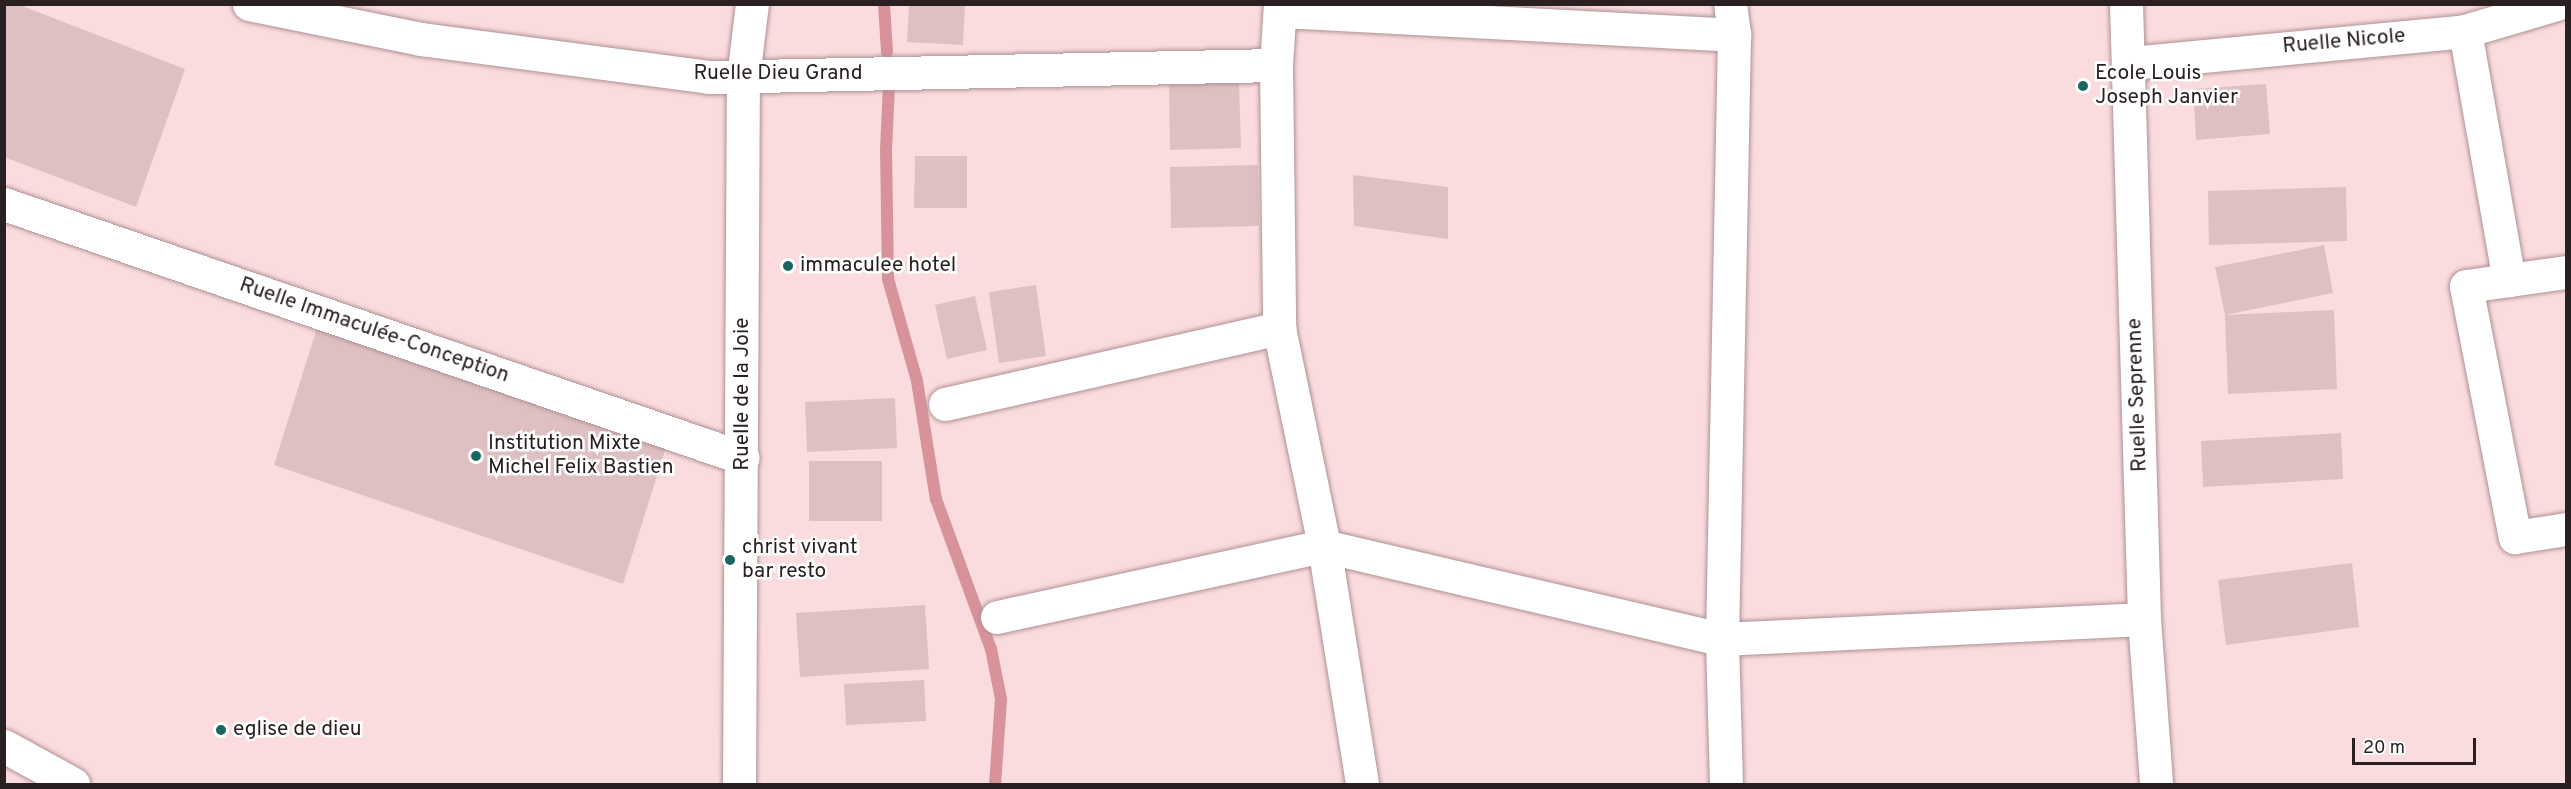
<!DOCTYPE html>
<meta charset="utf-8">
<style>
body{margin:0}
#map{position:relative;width:2571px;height:789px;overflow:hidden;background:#fbdcde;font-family:Overpass,sans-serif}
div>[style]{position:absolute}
.stream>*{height:12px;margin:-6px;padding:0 6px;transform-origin:6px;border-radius:6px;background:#d7929a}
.building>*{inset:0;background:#dfc0c2}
.roads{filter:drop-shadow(0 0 2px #ae9194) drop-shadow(0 0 2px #ae9194)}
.minor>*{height:33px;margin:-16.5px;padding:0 16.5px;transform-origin:16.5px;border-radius:16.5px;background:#fff}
.dots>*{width:16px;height:16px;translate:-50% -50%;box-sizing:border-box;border:3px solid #fff;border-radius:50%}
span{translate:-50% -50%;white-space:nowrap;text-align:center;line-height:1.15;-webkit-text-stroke:5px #fff;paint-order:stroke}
.street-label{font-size:21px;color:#2b2021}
.poi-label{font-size:21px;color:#2b2021}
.left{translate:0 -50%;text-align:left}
.frame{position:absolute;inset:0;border:6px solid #2b2021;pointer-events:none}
.scale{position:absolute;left:2352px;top:738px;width:124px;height:27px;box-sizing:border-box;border:3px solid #2b2021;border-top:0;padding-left:8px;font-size:18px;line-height:21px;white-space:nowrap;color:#2b2021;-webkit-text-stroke:4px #fff;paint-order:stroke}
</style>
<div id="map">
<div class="stream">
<i style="left:884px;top:4px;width:48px;rotate:86.4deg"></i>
<i style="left:889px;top:84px;width:66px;rotate:92.6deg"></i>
<i style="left:886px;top:150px;width:129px;rotate:89.1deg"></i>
<i style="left:888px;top:279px;width:106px;rotate:74.1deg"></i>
<i style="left:917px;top:381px;width:120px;rotate:80.9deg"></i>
<i style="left:936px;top:499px;width:160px;rotate:69.9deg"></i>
<i style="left:991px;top:649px;width:51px;rotate:78.7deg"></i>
<i style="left:1001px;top:699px;width:85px;rotate:94deg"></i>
</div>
<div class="building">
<i style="clip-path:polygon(4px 4px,17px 4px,185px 69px,136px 207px,4px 157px)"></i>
<i style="clip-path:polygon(909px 4px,965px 4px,963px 45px,907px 42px)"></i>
<i style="clip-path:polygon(1239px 82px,1241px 148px,1170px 150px,1169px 85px)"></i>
<i style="clip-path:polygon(2266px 84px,2270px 134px,2196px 140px,2193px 89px)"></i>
<i style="clip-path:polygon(915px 156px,967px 156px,967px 208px,914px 208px)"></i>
<i style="clip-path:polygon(1258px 165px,1259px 226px,1171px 228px,1170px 167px)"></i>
<i style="clip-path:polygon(1353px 175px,1448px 187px,1448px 239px,1354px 226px)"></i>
<i style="clip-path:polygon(2346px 187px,2347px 241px,2209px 245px,2208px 191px)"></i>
<i style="clip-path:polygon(2324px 245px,2333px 293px,2225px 315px,2215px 267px)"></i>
<i style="clip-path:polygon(1036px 285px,1046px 356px,999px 363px,989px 292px)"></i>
<i style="clip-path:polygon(975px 296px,987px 350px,947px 359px,935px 305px)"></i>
<i style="clip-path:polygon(2334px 310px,2337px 389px,2228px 394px,2225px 315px)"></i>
<i style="clip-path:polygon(317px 328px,666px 447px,623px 584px,274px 465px)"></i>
<i style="clip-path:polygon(895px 398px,897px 448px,807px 452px,805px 402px)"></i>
<i style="clip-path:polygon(2341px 433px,2343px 479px,2203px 487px,2201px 441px)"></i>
<i style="clip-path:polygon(809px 461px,882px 461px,882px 521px,809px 521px)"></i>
<i style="clip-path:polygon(2352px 563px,2359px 627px,2226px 645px,2218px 580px)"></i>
<i style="clip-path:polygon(925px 605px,929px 669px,800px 677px,796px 613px)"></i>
<i style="clip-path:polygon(924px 680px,926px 721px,846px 725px,844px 684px)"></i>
</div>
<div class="roads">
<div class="minor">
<i style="left:249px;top:4px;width:176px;rotate:11.5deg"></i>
<i style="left:421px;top:39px;width:290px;rotate:7.5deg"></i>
<i style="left:708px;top:77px;width:568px;rotate:-1.21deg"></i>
<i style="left:1280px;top:4px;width:61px;rotate:93.8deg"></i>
<i style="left:1276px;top:65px;width:263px;rotate:89.3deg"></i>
<i style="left:1279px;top:328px;width:223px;rotate:78.3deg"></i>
<i style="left:1324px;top:546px;width:241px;rotate:80.9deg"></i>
<i style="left:2126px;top:4px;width:615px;rotate:88.32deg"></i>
<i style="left:2144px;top:619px;width:165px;rotate:85.8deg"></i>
<i style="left:1280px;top:11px;width:455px;rotate:3deg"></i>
<i style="left:2465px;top:31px;width:253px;rotate:80deg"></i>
<i style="left:2129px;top:63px;width:338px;rotate:-5.4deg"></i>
<i style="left:2465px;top:31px;width:95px;rotate:-16.5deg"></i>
<i style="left:4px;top:204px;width:781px;rotate:18.97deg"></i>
<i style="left:2566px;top:272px;width:101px;rotate:172deg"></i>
<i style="left:2466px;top:286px;width:256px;rotate:79deg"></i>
<i style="left:2515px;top:537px;width:52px;rotate:-8.9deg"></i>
<i style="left:945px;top:404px;width:343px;rotate:-12.8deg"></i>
<i style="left:997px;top:617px;width:335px;rotate:-12.3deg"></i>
<i style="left:1324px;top:546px;width:409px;rotate:13.2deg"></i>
<i style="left:1722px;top:639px;width:422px;rotate:-2.7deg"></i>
<i style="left:4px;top:746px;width:79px;rotate:28.8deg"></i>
<i style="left:739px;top:784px;width:707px;rotate:-89.68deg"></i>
<i style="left:743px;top:77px;width:74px;rotate:-83deg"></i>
<i style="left:1726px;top:784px;width:145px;rotate:-91.6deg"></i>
<i style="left:1722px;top:639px;width:604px;rotate:-88.86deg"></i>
<i style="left:1734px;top:35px;width:31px;rotate:-97deg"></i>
</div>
</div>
<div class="dots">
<i style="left:2083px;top:86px;background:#19655f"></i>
<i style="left:788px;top:266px;background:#19655f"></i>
<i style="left:476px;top:456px;background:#19655f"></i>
<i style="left:730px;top:560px;background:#19655f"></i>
<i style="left:221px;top:730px;background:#19655f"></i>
</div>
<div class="street-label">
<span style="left:2344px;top:42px;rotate:-5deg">Ruelle Nicole</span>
<span style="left:778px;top:74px">Ruelle Dieu Grand</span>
<span style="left:374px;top:331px;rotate:19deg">Ruelle Immaculée-Conception</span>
<span style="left:743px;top:394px;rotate:-90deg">Ruelle de la Joie</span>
<span style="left:2138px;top:395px;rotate:-92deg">Ruelle Seprenne</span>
</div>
<div class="poi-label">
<span class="left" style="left:2095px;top:86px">Ecole Louis<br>Joseph Janvier</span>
<span class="left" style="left:800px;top:266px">immaculee hotel</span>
<span class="left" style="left:488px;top:456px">Institution Mixte<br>Michel Felix Bastien</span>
<span class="left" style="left:742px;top:560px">christ vivant<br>bar resto</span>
<span class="left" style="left:233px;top:730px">eglise de dieu</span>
</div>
<div class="frame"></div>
<div class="scale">20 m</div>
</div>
